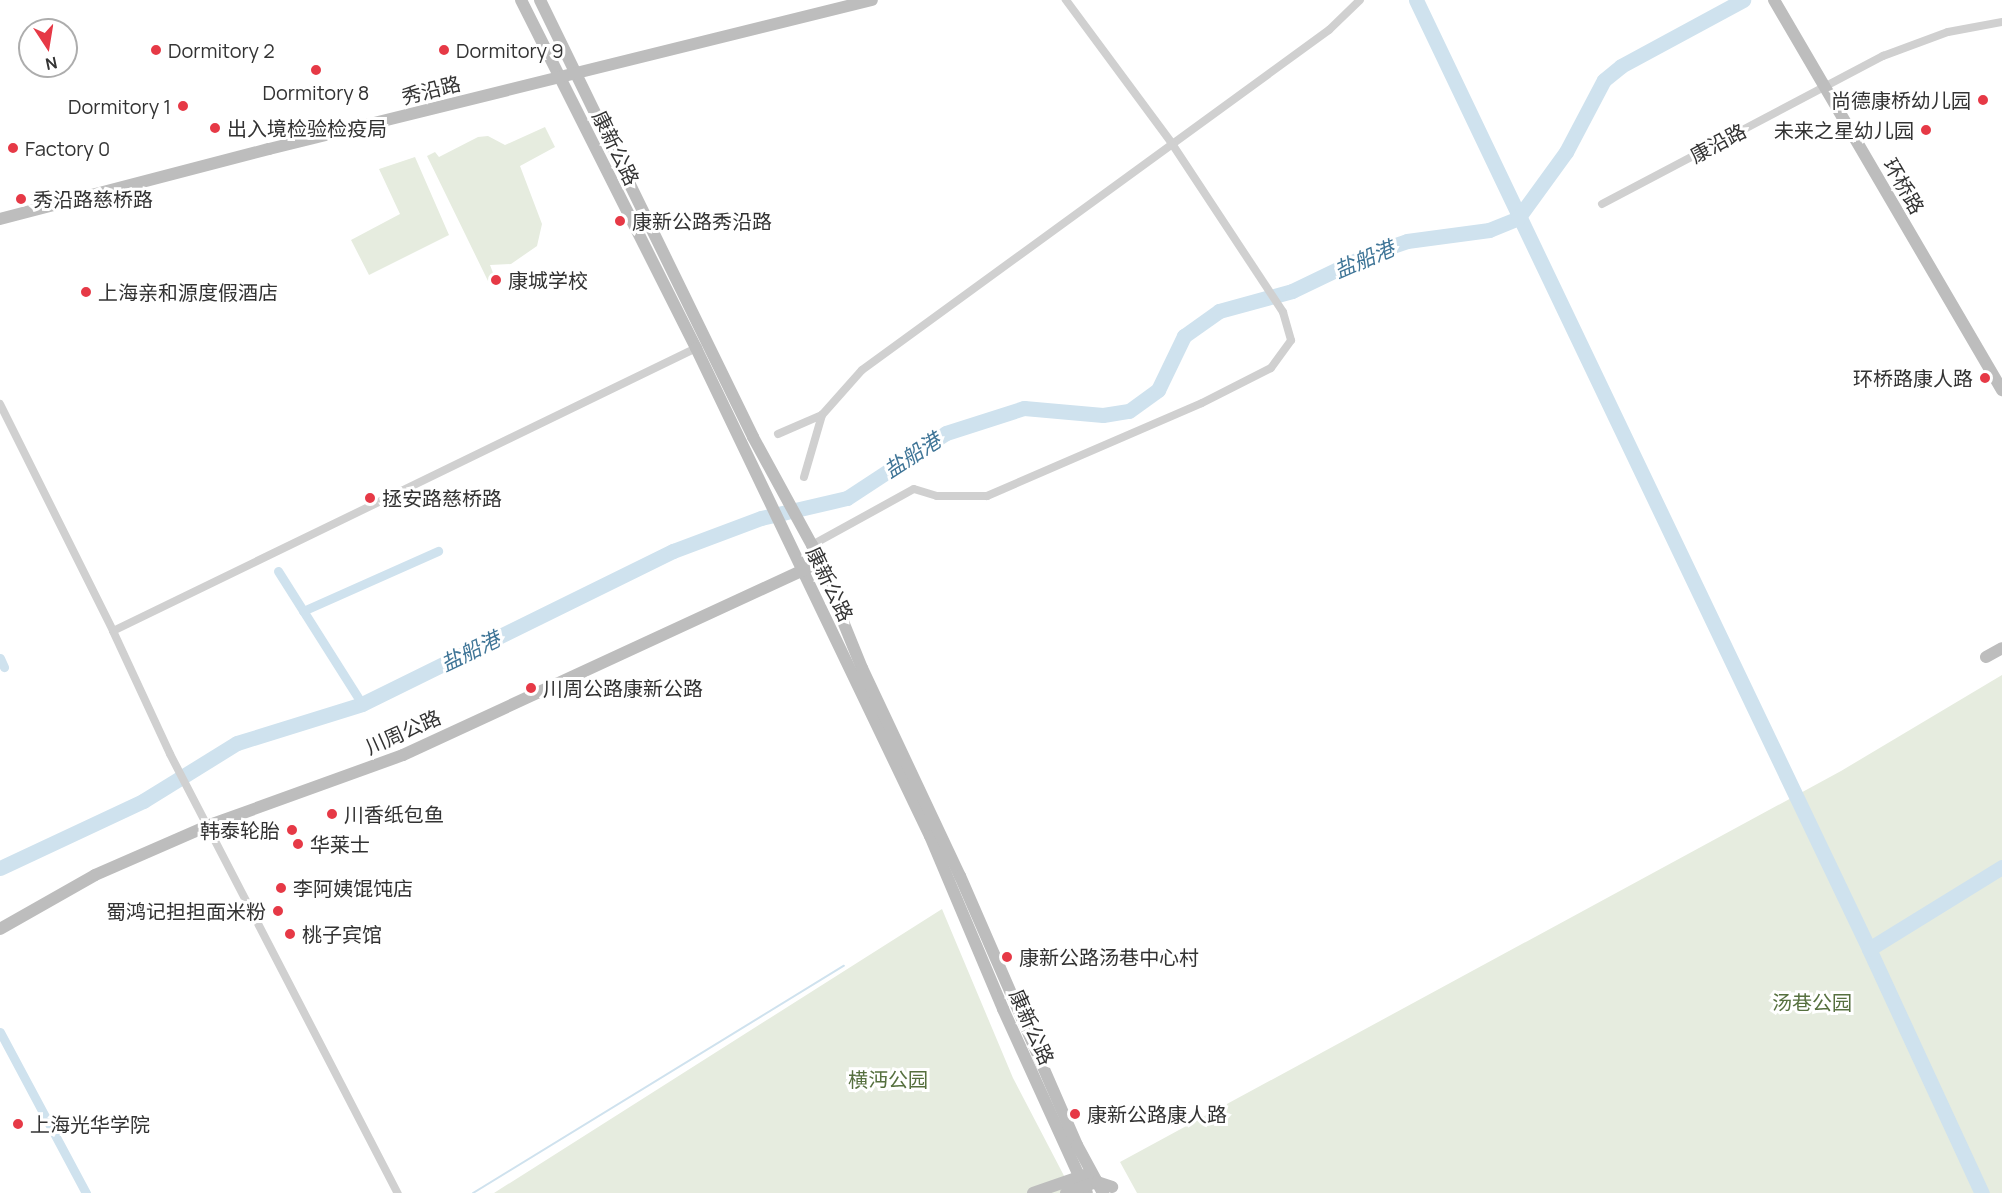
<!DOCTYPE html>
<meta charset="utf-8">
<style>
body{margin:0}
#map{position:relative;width:2002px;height:1193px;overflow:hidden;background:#fff;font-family:Manrope,"Noto Sans SC",sans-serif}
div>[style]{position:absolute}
.green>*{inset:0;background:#e6ecdf}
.stream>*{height:2px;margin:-1px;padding:0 1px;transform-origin:1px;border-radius:1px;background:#cfe2ee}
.canal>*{height:9px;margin:-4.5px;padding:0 4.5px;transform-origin:4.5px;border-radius:4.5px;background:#cfe2ee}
.river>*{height:15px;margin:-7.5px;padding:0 7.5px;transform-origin:7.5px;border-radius:7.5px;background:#cfe2ee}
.street>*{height:8px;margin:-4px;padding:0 4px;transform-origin:4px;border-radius:4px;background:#d0d0d0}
.secondary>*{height:12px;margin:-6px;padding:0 6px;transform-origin:6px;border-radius:6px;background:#bdbdbd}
.dots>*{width:16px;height:16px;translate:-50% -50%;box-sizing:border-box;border:3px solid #fff;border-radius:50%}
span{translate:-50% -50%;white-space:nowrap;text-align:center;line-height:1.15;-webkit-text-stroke:6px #fff;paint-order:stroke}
.poi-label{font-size:20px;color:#333}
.left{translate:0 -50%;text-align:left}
.right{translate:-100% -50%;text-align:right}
.street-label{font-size:20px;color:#333}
.park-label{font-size:20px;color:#56703f}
.water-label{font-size:21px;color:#3f7597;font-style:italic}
.north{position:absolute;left:18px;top:18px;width:60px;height:60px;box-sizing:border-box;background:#fff;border:2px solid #adadad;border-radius:50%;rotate:168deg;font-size:16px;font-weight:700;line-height:24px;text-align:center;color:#333}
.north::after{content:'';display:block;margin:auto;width:21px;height:27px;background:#e63946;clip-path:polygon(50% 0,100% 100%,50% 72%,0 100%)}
</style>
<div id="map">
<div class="green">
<i style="clip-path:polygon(545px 127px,555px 147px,520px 166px,542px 224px,537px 246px,511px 264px,490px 265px,495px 278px,488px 281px,427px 156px,435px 152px,439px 157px,478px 137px,488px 136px,505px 145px)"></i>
<i style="clip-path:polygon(415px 157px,449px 235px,369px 275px,351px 240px,400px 214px,379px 169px)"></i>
<i style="clip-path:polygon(2002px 675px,2002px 1193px,1137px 1193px,1120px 1162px,1841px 771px)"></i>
<i style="clip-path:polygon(942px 909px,1013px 1078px,1073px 1193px,494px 1193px)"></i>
</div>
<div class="stream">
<i style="left:473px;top:1193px;width:435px;rotate:-31.5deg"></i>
</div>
<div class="canal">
<i style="left:278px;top:571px;width:157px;rotate:57.7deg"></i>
<i style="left:303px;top:611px;width:148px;rotate:-24deg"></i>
<i style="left:0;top:658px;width:10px;rotate:66deg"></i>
<i style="left:0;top:1032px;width:183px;rotate:61.9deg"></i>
</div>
<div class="river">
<i style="left:1416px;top:0;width:1052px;rotate:64.48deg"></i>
<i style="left:1869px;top:949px;width:269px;rotate:65.2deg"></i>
<i style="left:0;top:868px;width:158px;rotate:-25.1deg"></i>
<i style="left:143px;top:801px;width:110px;rotate:-31.7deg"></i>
<i style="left:237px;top:743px;width:131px;rotate:-17.3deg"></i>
<i style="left:362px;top:704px;width:347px;rotate:-26.2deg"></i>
<i style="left:673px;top:551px;width:94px;rotate:-20.6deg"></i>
<i style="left:761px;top:518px;width:88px;rotate:-13.1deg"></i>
<i style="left:847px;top:498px;width:118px;rotate:-33.3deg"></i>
<i style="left:946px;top:433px;width:82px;rotate:-17.8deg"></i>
<i style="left:1024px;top:408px;width:79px;rotate:5.1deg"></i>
<i style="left:1103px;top:415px;width:26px;rotate:-9deg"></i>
<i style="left:1129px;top:411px;width:36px;rotate:-36deg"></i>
<i style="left:1158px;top:390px;width:60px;rotate:-64.3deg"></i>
<i style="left:1184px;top:336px;width:43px;rotate:-35.5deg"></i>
<i style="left:1219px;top:311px;width:76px;rotate:-15.3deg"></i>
<i style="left:1292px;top:291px;width:85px;rotate:-25.7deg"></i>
<i style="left:1369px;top:254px;width:40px;rotate:-18.9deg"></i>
<i style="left:1407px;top:241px;width:83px;rotate:-7.6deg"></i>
<i style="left:1489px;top:230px;width:31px;rotate:-22deg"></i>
<i style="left:1518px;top:218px;width:82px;rotate:-54deg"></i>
<i style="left:1566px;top:152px;width:81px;rotate:-62.2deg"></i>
<i style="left:1604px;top:80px;width:22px;rotate:-39deg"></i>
<i style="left:1621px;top:66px;width:139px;rotate:-28.4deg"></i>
<i style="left:1869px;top:949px;width:156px;rotate:-31.7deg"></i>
</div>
<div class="street">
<i style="left:1602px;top:204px;width:318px;rotate:-27.8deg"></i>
<i style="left:1883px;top:56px;width:69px;rotate:-20.3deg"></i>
<i style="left:1948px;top:32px;width:55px;rotate:-10.5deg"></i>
<i style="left:0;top:404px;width:254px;rotate:63.5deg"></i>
<i style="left:113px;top:631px;width:136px;rotate:65.1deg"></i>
<i style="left:170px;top:754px;width:495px;rotate:62.6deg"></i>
<i style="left:778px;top:434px;width:48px;rotate:-23.4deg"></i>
<i style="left:804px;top:477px;width:65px;rotate:-73.8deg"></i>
<i style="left:822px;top:415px;width:60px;rotate:-48.4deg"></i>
<i style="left:862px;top:370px;width:578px;rotate:-36.06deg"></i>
<i style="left:1329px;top:30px;width:43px;rotate:-44.1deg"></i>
<i style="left:812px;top:545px;width:116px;rotate:-28.8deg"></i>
<i style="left:914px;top:489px;width:24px;rotate:17deg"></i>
<i style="left:937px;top:496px;width:50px"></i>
<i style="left:987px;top:496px;width:234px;rotate:-23.4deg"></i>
<i style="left:1202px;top:403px;width:77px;rotate:-26.9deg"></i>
<i style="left:1271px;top:368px;width:34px;rotate:-54deg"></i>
<i style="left:1291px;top:340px;width:29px;rotate:-106deg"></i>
<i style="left:1283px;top:312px;width:204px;rotate:-123.4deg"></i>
<i style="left:1171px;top:142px;width:177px;rotate:-126.5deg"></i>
<i style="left:113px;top:631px;width:648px;rotate:-25.89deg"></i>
</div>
<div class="secondary">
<i style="left:521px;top:0;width:390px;rotate:63.3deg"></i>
<i style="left:696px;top:348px;width:541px;rotate:64.38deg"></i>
<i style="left:930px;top:836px;width:188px;rotate:67.1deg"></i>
<i style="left:1003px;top:1009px;width:202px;rotate:65.5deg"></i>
<i style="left:540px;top:0;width:486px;rotate:64deg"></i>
<i style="left:753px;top:437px;width:123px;rotate:61.4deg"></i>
<i style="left:812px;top:545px;width:133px;rotate:67.9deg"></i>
<i style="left:862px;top:668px;width:230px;rotate:64.8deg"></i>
<i style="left:960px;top:876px;width:293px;rotate:66.5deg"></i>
<i style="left:1077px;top:1145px;width:55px;rotate:61.6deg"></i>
<i style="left:1774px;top:0;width:452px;rotate:59.7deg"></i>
<i style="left:0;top:219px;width:278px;rotate:-14.6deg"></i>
<i style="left:269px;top:149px;width:621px;rotate:-13.88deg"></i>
<i style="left:1986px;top:657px;width:18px;rotate:-29deg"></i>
<i style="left:0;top:929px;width:109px;rotate:-29.6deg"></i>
<i style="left:95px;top:875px;width:122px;rotate:-23.6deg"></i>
<i style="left:207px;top:826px;width:208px;rotate:-19.9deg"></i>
<i style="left:403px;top:755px;width:447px;rotate:-24.8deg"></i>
<i style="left:1033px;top:1193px;width:55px;rotate:-19.1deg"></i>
<i style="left:1066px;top:1193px;width:33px;rotate:-20deg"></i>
<i style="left:1097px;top:1182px;width:16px;rotate:18deg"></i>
</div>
<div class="dots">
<i style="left:156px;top:50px;background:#e63946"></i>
<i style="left:444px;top:50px;background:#e63946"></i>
<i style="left:316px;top:70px;background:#e63946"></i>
<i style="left:1983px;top:100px;background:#e63946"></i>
<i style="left:183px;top:106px;background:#e63946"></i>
<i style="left:215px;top:128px;background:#e63946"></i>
<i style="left:1926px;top:130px;background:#e63946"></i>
<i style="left:13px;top:148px;background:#e63946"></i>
<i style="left:21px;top:199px;background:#e63946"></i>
<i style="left:620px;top:221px;background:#e63946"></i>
<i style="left:496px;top:280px;background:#e63946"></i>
<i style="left:86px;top:292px;background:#e63946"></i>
<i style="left:1985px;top:378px;background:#e63946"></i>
<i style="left:370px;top:498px;background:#e63946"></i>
<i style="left:531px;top:688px;background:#e63946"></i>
<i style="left:332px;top:814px;background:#e63946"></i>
<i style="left:292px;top:830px;background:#e63946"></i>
<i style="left:298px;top:844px;background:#e63946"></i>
<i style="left:281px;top:888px;background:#e63946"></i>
<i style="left:278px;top:911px;background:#e63946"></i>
<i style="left:290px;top:934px;background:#e63946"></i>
<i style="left:1007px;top:957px;background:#e63946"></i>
<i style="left:1075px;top:1114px;background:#e63946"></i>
<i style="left:18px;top:1124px;background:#e63946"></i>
</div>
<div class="poi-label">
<span class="left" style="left:168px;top:50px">Dormitory 2</span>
<span class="left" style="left:456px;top:50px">Dormitory 9</span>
<span style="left:316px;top:92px">Dormitory 8</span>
<span class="right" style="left:1971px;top:100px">尚德康桥幼儿园</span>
<span class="right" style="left:171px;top:106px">Dormitory 1</span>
<span class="left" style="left:227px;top:128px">出入境检验检疫局</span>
<span class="right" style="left:1914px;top:130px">未来之星幼儿园</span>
<span class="left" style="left:25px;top:148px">Factory 0</span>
<span class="left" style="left:33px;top:199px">秀沿路慈桥路</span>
<span class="left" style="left:632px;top:221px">康新公路秀沿路</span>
<span class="left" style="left:508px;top:280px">康城学校</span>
<span class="left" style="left:98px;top:292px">上海亲和源度假酒店</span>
<span class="right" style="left:1973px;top:378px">环桥路康人路</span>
<span class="left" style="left:382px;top:498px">拯安路慈桥路</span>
<span class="left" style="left:543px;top:688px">川周公路康新公路</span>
<span class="left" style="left:344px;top:814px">川香纸包鱼</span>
<span class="right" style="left:280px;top:830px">韩泰轮胎</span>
<span class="left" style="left:310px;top:844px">华莱士</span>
<span class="left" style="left:293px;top:888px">李阿姨馄饨店</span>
<span class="right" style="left:266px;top:911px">蜀鸿记担担面米粉</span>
<span class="left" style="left:302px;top:934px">桃子宾馆</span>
<span class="left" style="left:1019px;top:957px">康新公路汤巷中心村</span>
<span class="left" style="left:1087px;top:1114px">康新公路康人路</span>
<span class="left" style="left:30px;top:1124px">上海光华学院</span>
</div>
<div class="street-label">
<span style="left:431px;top:90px;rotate:-14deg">秀沿路</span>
<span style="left:1718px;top:143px;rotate:-28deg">康沿路</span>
<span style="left:616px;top:148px;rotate:64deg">康新公路</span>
<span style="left:1904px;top:186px;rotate:60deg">环桥路</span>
<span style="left:830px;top:584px;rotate:64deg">康新公路</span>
<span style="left:403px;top:732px;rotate:-24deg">川周公路</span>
<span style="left:1032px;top:1027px;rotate:66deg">康新公路</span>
</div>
<div class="park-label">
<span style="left:1812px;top:1002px">汤巷公园</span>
<span style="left:888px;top:1079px">横沔公园</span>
</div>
<div class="water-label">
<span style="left:1364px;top:259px;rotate:-23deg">盐船港</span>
<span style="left:912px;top:455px;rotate:-33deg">盐船港</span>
<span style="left:470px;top:651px;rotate:-26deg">盐船港</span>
</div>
<div class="north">N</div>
</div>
